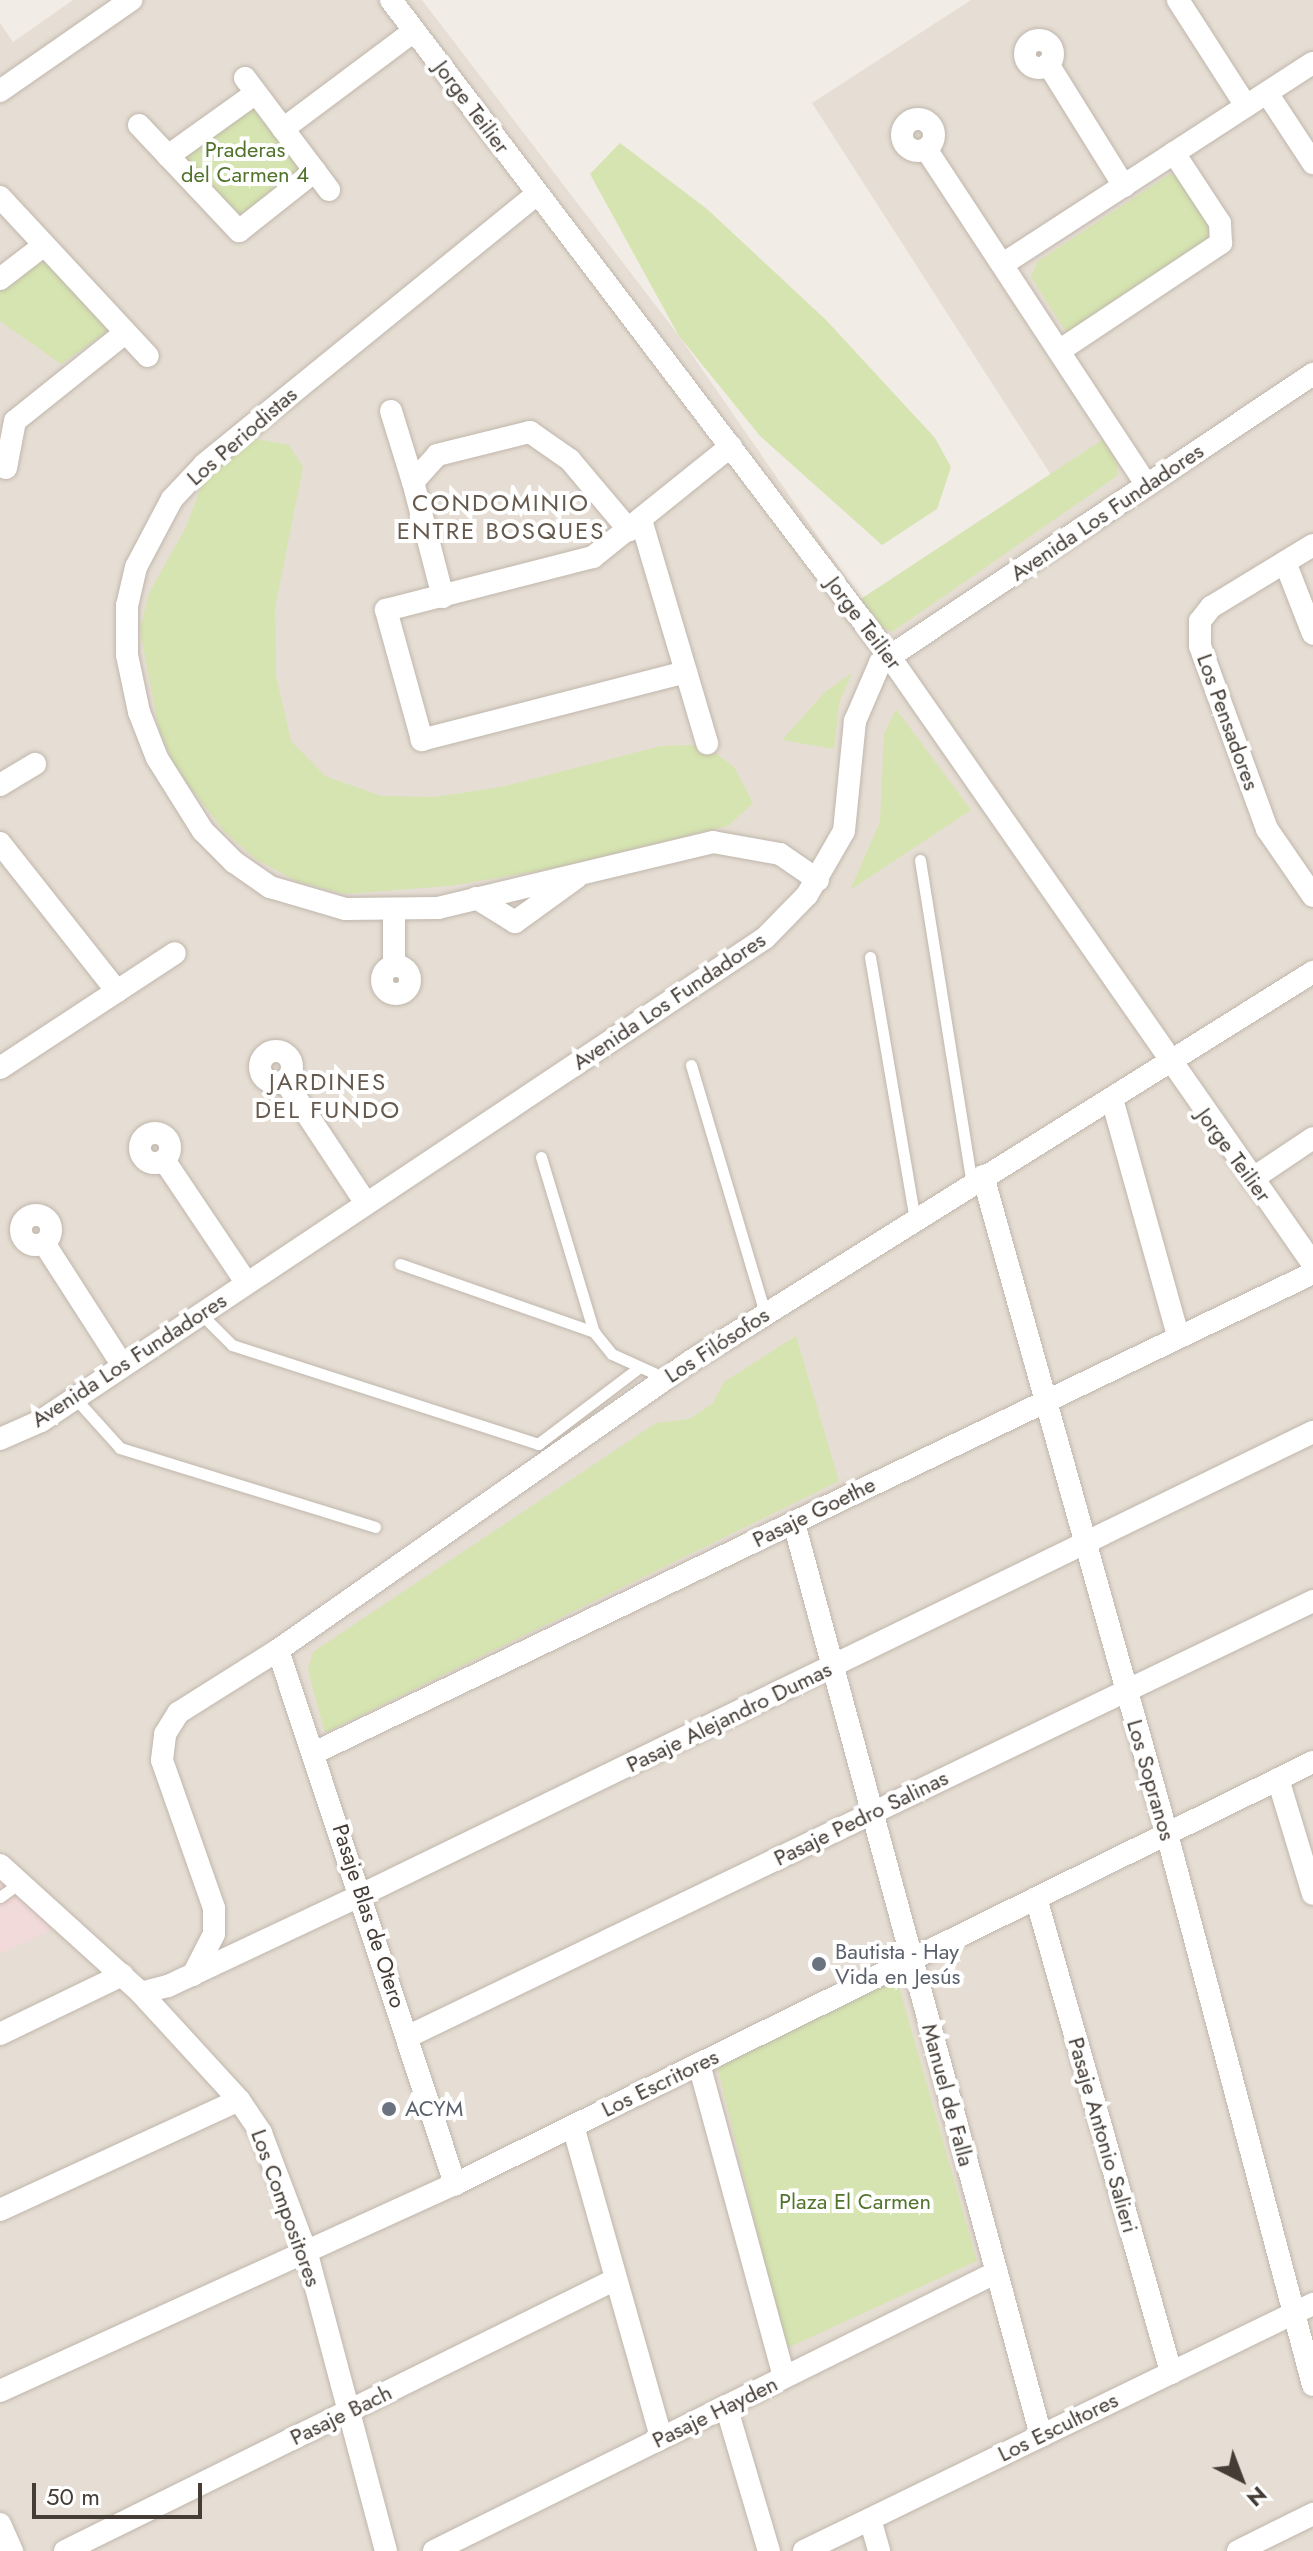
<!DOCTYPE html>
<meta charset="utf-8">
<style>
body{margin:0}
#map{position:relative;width:1313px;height:2551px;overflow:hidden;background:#f2ece6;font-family:Jost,sans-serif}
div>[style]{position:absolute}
.residential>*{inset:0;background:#e6ded4}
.medical>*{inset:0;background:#f2dada}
.green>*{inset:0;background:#d5e4b0}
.roads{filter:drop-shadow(0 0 2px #c0b6ac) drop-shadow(0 0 2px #c0b6ac)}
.service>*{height:11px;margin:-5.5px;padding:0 5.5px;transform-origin:5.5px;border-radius:5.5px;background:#fff}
.minor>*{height:22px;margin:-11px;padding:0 11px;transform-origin:11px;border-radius:11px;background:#fff}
.minor>.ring{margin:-11px;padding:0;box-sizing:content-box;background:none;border:22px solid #fff;border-radius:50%}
.dots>*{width:22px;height:22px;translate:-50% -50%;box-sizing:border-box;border:4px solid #fff;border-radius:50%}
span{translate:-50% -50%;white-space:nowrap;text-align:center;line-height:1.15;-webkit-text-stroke:8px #fff;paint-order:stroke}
.street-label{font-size:22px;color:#443c35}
.park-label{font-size:22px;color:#51732c}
.worship-label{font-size:22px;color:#5b616d}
.left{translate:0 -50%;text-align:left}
.neighbourhood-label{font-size:24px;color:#66594d;letter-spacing:2px}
.north{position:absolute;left:1201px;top:2439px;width:80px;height:80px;-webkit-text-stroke:6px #fff;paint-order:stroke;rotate:138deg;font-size:22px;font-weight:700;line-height:32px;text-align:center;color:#443c35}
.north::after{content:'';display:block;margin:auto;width:28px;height:36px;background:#443c35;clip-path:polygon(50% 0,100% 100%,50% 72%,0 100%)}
.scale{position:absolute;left:32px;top:2483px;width:170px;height:36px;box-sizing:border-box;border:4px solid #443c35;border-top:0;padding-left:10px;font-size:24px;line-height:28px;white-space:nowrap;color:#443c35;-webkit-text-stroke:6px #fff;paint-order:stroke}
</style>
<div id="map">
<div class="residential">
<i style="clip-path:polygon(73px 0,422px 0,679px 336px,861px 599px,1051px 475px,812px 103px,971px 0,1313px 0,1313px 2551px,0 2551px,0 23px,13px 42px)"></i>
</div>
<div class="medical">
<i style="clip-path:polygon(0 1881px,54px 1928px,0 1954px)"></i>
</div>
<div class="green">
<i style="clip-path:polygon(252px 107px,301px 170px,242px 217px,183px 156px)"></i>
<i style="clip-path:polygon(620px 143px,707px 209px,826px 320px,935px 438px,951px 467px,937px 509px,882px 545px,760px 436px,679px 336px,590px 174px)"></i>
<i style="clip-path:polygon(1170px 174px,1181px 179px,1214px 230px,1214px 240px,1067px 333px,1031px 277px,1037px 262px)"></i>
<i style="clip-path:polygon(43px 254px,110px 330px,61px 364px,0 321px,0 285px)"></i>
<i style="clip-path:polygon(257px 439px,289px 445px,303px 467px,275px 608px,276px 676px,291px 741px,325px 776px,381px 796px,434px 797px,501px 787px,661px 746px,691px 745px,714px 752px,734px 767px,753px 803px,728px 826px,556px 868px,449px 886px,344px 894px,296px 881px,256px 859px,225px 832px,176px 769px,159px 729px,140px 630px,149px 593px,186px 527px,204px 479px,244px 443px)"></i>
<i style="clip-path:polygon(1102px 440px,1117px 462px,1117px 476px,892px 632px,874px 623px,861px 599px)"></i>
<i style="clip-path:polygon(852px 673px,839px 703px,834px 749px,782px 740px,825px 692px)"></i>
<i style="clip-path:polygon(896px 709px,971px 810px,850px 890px,880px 822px,884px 734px)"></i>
<i style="clip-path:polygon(796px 1336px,839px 1481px,325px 1733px,308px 1670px,313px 1652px,656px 1423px,689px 1419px,712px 1404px,724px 1382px)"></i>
<i style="clip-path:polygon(896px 1976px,977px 2261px,785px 2349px,717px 2064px)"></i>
</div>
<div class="roads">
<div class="service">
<i style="left:920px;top:860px;width:328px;rotate:80.9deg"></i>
<i style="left:870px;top:957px;width:266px;rotate:80.3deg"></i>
<i style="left:691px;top:1065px;width:260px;rotate:73.4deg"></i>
<i style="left:541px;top:1157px;width:183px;rotate:73.2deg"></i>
<i style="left:594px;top:1332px;width:28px;rotate:51deg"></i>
<i style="left:612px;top:1354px;width:58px;rotate:24.4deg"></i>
<i style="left:400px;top:1264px;width:206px;rotate:19.3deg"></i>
<i style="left:200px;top:1313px;width:45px;rotate:45deg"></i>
<i style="left:232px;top:1345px;width:322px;rotate:17.9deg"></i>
<i style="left:538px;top:1444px;width:124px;rotate:-37.1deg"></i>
<i style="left:75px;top:1398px;width:67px;rotate:48deg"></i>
<i style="left:120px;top:1448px;width:267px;rotate:17.2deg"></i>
<i style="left:0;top:1897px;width:24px;rotate:-36deg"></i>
</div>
<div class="minor">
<i style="left:391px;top:0;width:825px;rotate:52.78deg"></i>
<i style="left:890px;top:657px;width:740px;rotate:55.13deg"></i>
<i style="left:1178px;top:0;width:126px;rotate:57.3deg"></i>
<i class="ring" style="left:1025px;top:40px;width:6px;height:6px"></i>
<i style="left:1048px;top:64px;width:144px;rotate:58.1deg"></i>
<i style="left:245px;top:78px;width:140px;rotate:53.1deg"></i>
<i style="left:0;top:91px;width:160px;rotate:-34.8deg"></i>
<i style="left:1267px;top:93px;width:84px;rotate:56.7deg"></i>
<i class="ring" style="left:902px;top:119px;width:10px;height:10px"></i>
<i style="left:139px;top:125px;width:146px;rotate:46.7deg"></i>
<i style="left:239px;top:231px;width:97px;rotate:-38.3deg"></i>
<i style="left:283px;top:129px;width:164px;rotate:-36.8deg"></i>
<i style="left:926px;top:149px;width:402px;rotate:56.7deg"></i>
<i style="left:168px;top:156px;width:108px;rotate:-35.6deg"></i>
<i style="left:537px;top:194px;width:429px;rotate:140.9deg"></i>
<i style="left:204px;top:465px;width:47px;rotate:133.3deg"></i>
<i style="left:172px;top:499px;width:77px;rotate:117.9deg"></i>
<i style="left:136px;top:567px;width:39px;rotate:103deg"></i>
<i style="left:127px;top:605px;width:50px;rotate:90deg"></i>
<i style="left:127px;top:655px;width:58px;rotate:78.1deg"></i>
<i style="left:139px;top:712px;width:49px;rotate:68.6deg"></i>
<i style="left:157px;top:758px;width:86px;rotate:57.8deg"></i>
<i style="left:203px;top:831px;width:44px;rotate:45deg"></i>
<i style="left:234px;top:862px;width:44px;rotate:34.8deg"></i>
<i style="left:270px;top:887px;width:78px;rotate:16.3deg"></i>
<i style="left:345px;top:909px;width:93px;rotate:-0.6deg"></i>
<i style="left:438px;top:908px;width:283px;rotate:-13.5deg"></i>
<i style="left:713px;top:842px;width:68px;rotate:10.2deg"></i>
<i style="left:780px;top:854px;width:46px;rotate:34.4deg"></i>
<i style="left:0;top:197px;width:217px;rotate:47.1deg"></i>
<i style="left:1003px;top:264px;width:369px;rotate:-33deg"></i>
<i style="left:0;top:279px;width:54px;rotate:-37.5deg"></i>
<i style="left:1059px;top:351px;width:195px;rotate:-33.7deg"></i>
<i style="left:1221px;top:243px;width:20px;rotate:-93deg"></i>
<i style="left:1220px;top:223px;width:84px;rotate:-123.3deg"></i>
<i style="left:391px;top:411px;width:74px;rotate:72.8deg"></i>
<i style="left:6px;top:468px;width:48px;rotate:-79.2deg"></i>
<i style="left:15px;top:421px;width:141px;rotate:-38.7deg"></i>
<i style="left:641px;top:520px;width:233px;rotate:73.5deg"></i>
<i style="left:1313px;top:545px;width:119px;rotate:148.7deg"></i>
<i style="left:1211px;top:607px;width:18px;rotate:128deg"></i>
<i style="left:1200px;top:621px;width:25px;rotate:90deg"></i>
<i style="left:1200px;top:646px;width:195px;rotate:69.9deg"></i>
<i style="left:1267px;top:829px;width:81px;rotate:55.5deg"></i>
<i style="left:1285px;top:562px;width:77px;rotate:68.7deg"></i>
<i style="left:443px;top:597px;width:119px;rotate:-104.6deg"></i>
<i style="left:413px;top:482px;width:36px;rotate:-48deg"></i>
<i style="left:437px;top:455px;width:96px;rotate:-13.9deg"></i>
<i style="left:530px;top:432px;width:49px;rotate:35deg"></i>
<i style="left:570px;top:460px;width:92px;rotate:49.9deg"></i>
<i style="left:686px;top:672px;width:273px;rotate:165.6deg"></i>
<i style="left:422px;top:740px;width:135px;rotate:-105.5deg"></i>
<i style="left:386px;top:610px;width:214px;rotate:-14.4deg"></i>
<i style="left:593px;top:557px;width:177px;rotate:-38.8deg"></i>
<i style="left:0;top:785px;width:41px;rotate:-31deg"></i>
<i style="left:0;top:843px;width:189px;rotate:51.7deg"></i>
<i style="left:476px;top:898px;width:46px;rotate:31.6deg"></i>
<i style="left:515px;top:922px;width:75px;rotate:-35.8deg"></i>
<i style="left:394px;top:910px;width:55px;rotate:90deg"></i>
<i class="ring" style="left:382px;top:966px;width:6px;height:6px"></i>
<i class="ring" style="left:260px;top:1051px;width:10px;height:10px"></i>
<i style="left:0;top:1068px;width:209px;rotate:-33.3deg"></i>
<i style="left:285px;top:1081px;width:145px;rotate:56.5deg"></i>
<i style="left:1112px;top:1099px;width:246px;rotate:74.4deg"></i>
<i class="ring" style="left:140px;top:1133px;width:8px;height:8px"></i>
<i style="left:164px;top:1160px;width:147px;rotate:56.1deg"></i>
<i style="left:983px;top:1176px;width:683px;rotate:74.38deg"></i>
<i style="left:1167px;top:1834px;width:570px;rotate:75.16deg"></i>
<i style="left:1252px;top:1179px;width:73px;rotate:-33.9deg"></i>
<i class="ring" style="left:21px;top:1215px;width:8px;height:8px"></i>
<i style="left:44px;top:1243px;width:146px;rotate:57.3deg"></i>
<i style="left:0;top:1439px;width:45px;rotate:-23.7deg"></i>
<i style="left:41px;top:1421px;width:870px;rotate:-33.71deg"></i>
<i style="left:765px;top:938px;width:60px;rotate:-45.7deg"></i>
<i style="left:807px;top:895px;width:74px;rotate:-60deg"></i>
<i style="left:844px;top:831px;width:111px;rotate:-84.3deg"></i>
<i style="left:855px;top:721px;width:63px;rotate:-66.7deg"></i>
<i style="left:880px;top:663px;width:521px;rotate:-33.72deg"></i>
<i style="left:794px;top:1523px;width:946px;rotate:74.86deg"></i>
<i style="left:278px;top:1650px;width:563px;rotate:71.66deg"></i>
<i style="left:316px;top:1752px;width:1106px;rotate:-25.66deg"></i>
<i style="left:1278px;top:1779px;width:120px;rotate:73.1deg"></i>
<i style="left:0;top:1865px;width:190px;rotate:42.2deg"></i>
<i style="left:141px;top:1993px;width:145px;rotate:47.5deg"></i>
<i style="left:239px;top:2100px;width:40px;rotate:56deg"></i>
<i style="left:261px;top:2133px;width:129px;rotate:69.2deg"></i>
<i style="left:307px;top:2254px;width:307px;rotate:75.1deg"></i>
<i style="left:1036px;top:1898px;width:494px;rotate:74.1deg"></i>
<i style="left:193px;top:1975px;width:46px;rotate:-62.9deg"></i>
<i style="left:214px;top:1934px;width:26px;rotate:-90deg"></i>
<i style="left:214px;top:1908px;width:157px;rotate:-109.4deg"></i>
<i style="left:162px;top:1760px;width:26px;rotate:-83deg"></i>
<i style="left:165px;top:1734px;width:25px;rotate:-58deg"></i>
<i style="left:178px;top:1713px;width:118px;rotate:-32.2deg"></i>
<i style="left:278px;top:1650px;width:504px;rotate:-34.98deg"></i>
<i style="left:691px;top:1361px;width:734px;rotate:-32.02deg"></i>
<i style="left:141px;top:1993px;width:28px;rotate:-15deg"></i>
<i style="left:168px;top:1986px;width:213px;rotate:-25.2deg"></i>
<i style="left:361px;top:1895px;width:1059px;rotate:-25.94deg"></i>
<i style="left:0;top:2034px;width:136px;rotate:-25.8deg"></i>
<i style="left:409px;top:2036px;width:1003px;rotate:-25.7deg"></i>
<i style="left:699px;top:2064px;width:324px;rotate:74.8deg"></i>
<i style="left:573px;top:2126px;width:324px;rotate:74.2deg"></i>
<i style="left:0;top:2210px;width:263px;rotate:-24.7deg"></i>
<i style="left:0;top:2391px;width:500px;rotate:-24.5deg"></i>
<i style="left:455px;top:2184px;width:956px;rotate:-26.19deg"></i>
<i style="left:726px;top:2406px;width:151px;rotate:73.5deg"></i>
<i style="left:870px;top:2519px;width:33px;rotate:74deg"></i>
<i style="left:0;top:2524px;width:30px;rotate:66deg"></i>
<i style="left:65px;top:2551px;width:614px;rotate:-26.27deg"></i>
<i style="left:434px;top:2551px;width:628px;rotate:-26.36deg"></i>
<i style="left:804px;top:2551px;width:566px;rotate:-25.89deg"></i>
<i style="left:1238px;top:2551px;width:84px;rotate:-26.3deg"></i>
</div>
</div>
<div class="dots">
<i style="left:819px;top:1964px;background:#6b7280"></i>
<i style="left:389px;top:2109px;background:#6b7280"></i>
</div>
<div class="street-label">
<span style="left:472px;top:107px;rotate:53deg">Jorge Teilier</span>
<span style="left:242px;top:436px;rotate:-41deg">Los Periodistas</span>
<span style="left:1107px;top:512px;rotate:-34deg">Avenida Los Fundadores</span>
<span style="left:864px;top:623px;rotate:53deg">Jorge Teilier</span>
<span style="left:1228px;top:722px;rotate:70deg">Los Pensadores</span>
<span style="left:669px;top:1001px;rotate:-34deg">Avenida Los Fundadores</span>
<span style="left:1234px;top:1155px;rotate:54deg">Jorge Teilier</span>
<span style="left:717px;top:1345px;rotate:-33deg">Los Filósofos</span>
<span style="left:129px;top:1360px;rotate:-33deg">Avenida Los Fundadores</span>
<span style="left:814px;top:1512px;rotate:-26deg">Pasaje Goethe</span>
<span style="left:729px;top:1717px;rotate:-26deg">Pasaje Alejandro Dumas</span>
<span style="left:1151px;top:1780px;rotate:74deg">Los Sopranos</span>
<span style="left:861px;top:1818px;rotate:-26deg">Pasaje Pedro Salinas</span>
<span style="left:369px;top:1916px;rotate:72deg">Pasaje Blas de Otero</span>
<span style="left:660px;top:2083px;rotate:-26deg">Los Escritores</span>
<span style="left:948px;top:2095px;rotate:75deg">Manuel de Falla</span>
<span style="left:1103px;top:2135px;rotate:74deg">Pasaje Antonio Salieri</span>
<span style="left:286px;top:2208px;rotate:70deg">Los Compositores</span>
<span style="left:715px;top:2412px;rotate:-26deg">Pasaje Hayden</span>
<span style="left:341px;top:2415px;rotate:-26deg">Pasaje Bach</span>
<span style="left:1058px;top:2427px;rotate:-26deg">Los Escultores</span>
</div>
<div class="park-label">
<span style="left:245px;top:162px">Praderas<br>del Carmen 4</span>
<span style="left:855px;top:2202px">Plaza El Carmen</span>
</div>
<div class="worship-label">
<span class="left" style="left:835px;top:1964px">Bautista - Hay<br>Vida en Jesús</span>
<span class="left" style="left:405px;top:2109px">ACYM</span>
</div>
<div class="neighbourhood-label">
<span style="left:501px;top:517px">CONDOMINIO<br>ENTRE BOSQUES</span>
<span style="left:328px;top:1096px">JARDINES<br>DEL FUNDO</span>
</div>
<div class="north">N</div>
<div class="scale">50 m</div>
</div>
